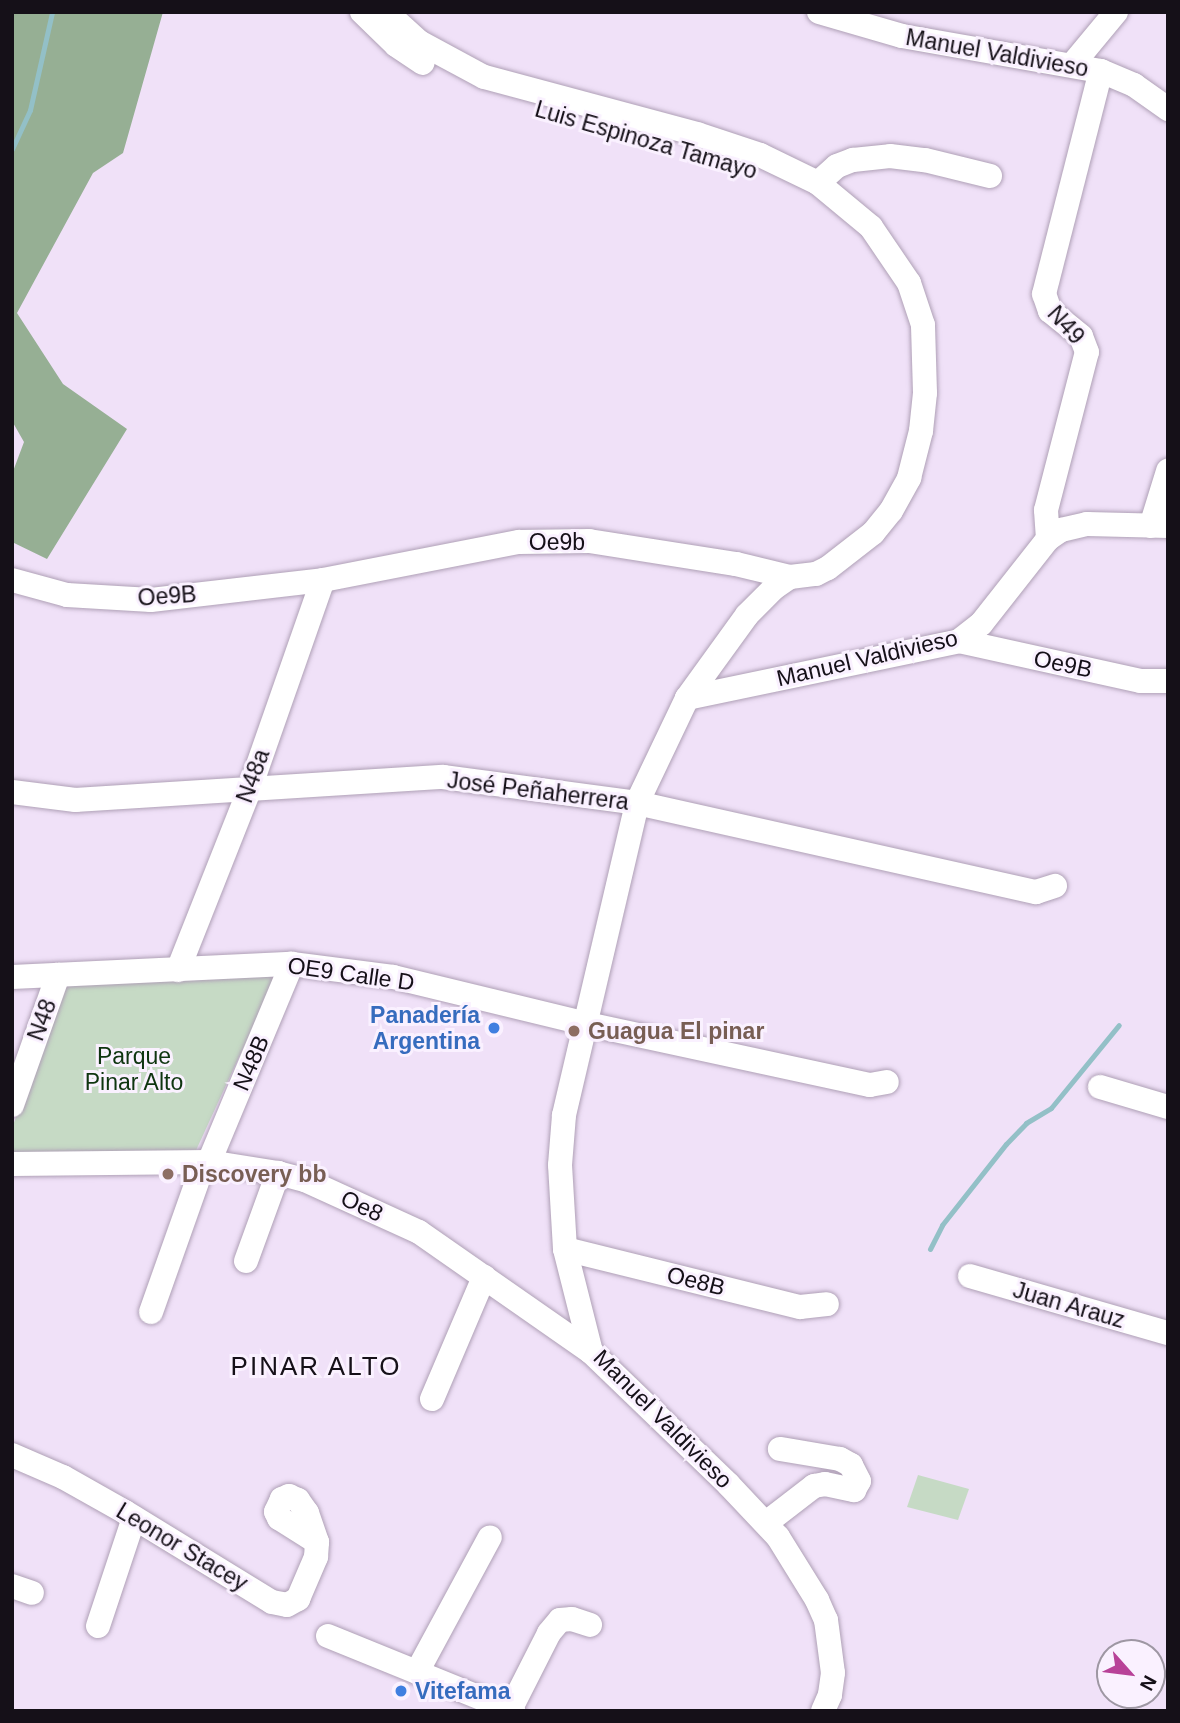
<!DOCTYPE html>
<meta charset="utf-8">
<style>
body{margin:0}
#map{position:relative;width:1180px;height:1723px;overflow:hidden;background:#f0e1f8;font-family:Helvetica,sans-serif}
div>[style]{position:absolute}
.green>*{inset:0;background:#c6dac5}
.forest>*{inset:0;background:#96af94}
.stream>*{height:5px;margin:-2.5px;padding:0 2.5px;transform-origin:2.5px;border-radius:2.5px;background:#93c0c7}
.roads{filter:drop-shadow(0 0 2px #afa0b6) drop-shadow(0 0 2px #afa0b6)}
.minor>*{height:24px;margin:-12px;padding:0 12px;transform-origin:12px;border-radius:12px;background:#fff}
.dots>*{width:19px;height:19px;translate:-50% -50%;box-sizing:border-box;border:4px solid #faf1ff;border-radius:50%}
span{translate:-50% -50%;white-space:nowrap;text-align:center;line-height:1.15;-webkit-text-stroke:6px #faf1ff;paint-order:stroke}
.street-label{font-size:23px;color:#151018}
.shop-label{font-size:23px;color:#366cbe;font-weight:700}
.right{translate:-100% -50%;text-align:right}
.left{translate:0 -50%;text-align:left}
.education-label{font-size:23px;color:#785e54;font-weight:700}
.park-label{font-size:23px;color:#0e350f}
.quarter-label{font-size:26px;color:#151018;letter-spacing:2px}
.frame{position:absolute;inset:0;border:14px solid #151018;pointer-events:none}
.north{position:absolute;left:1096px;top:1639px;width:70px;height:70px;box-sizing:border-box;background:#faf1ff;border:2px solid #9e97a3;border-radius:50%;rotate:118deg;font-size:19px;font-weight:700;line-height:28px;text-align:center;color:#151018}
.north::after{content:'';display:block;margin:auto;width:24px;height:32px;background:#b84298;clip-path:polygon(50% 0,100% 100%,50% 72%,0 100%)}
</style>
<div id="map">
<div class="green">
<i style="clip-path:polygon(282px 964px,192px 1159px,12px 1158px,12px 1128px,65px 985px)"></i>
<i style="clip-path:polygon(918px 1475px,969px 1489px,958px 1520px,907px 1507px)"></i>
</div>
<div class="forest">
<i style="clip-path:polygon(12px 12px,163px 12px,123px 153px,93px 173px,17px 313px,63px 384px,127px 429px,47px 559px,12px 542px,12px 474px,24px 442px,12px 421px)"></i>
</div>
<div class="stream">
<i style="left:12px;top:149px;width:43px;rotate:-65.2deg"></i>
<i style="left:30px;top:110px;width:100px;rotate:-77.3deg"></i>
<i style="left:930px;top:1249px;width:27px;rotate:-63deg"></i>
<i style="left:942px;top:1225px;width:103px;rotate:-51.7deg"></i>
<i style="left:1006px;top:1144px;width:29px;rotate:-46deg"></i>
<i style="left:1026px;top:1123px;width:29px;rotate:-31deg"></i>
<i style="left:1051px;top:1108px;width:107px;rotate:-50.7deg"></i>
</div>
<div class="roads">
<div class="minor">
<i style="left:362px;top:12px;width:47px;rotate:44.1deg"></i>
<i style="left:396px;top:45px;width:32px;rotate:34deg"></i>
<i style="left:819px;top:12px;width:86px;rotate:16.1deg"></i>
<i style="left:902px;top:36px;width:202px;rotate:10deg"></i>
<i style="left:1101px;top:71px;width:36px;rotate:23deg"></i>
<i style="left:1134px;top:85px;width:42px;rotate:35.2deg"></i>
<i style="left:1072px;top:65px;width:69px;rotate:-50.3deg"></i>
<i style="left:818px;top:183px;width:25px;rotate:-42deg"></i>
<i style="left:837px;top:166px;width:17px;rotate:-21deg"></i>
<i style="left:853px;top:160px;width:37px;rotate:-6deg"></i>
<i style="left:890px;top:156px;width:35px;rotate:7deg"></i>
<i style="left:925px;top:160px;width:67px;rotate:13.8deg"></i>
<i style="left:1151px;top:526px;width:58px;rotate:-72.8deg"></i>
<i style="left:1048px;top:539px;width:29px;rotate:-94deg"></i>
<i style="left:1046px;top:510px;width:163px;rotate:-75.5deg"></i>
<i style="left:1087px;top:352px;width:17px;rotate:-111deg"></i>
<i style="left:1081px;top:336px;width:40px;rotate:-141deg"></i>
<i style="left:1050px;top:311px;width:18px;rotate:-109deg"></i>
<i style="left:1044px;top:294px;width:230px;rotate:-75.7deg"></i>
<i style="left:12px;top:580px;width:57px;rotate:15.3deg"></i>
<i style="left:67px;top:595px;width:84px;rotate:3.4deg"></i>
<i style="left:151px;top:600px;width:173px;rotate:-6.6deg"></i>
<i style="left:323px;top:580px;width:200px;rotate:-11deg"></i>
<i style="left:519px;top:542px;width:70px;rotate:-0.8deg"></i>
<i style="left:589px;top:541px;width:149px;rotate:8.9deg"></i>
<i style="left:736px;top:564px;width:56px;rotate:13.5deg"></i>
<i style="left:790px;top:577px;width:26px;rotate:-7deg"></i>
<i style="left:816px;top:574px;width:13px;rotate:-27deg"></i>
<i style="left:828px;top:568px;width:57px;rotate:-37.9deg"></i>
<i style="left:873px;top:533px;width:28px;rotate:-51deg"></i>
<i style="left:891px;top:511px;width:38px;rotate:-61deg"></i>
<i style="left:909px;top:478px;width:49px;rotate:-75.7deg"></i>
<i style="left:921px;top:431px;width:38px;rotate:-84deg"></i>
<i style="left:925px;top:393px;width:68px;rotate:-91.7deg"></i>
<i style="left:923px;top:325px;width:44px;rotate:-108.4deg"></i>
<i style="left:909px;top:283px;width:68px;rotate:-124.2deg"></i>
<i style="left:871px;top:227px;width:69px;rotate:-140.3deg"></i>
<i style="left:818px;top:183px;width:64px;rotate:-154.2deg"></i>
<i style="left:760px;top:155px;width:66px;rotate:-161.6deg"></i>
<i style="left:697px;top:134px;width:220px;rotate:-165deg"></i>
<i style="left:484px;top:77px;width:74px;rotate:-151.7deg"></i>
<i style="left:419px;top:42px;width:45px;rotate:-137.7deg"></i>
<i style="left:959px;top:641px;width:186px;rotate:12.4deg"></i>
<i style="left:1141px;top:681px;width:27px"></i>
<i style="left:687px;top:698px;width:278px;rotate:-11.8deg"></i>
<i style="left:959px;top:641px;width:28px;rotate:-38deg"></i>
<i style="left:981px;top:624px;width:108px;rotate:-51.8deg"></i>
<i style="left:1048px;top:539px;width:16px;rotate:-35deg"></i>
<i style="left:1061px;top:530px;width:27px;rotate:-13deg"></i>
<i style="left:1087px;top:524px;width:81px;rotate:1.4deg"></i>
<i style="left:12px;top:792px;width:64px;rotate:7.2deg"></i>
<i style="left:75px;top:800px;width:369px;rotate:-3.6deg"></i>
<i style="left:443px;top:777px;width:196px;rotate:7.6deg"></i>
<i style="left:637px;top:803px;width:409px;rotate:12.6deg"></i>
<i style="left:1036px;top:892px;width:20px;rotate:-18deg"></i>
<i style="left:178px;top:970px;width:196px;rotate:-68.4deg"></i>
<i style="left:250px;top:788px;width:220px;rotate:-70.7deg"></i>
<i style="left:12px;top:977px;width:280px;rotate:-2.7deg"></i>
<i style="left:292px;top:964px;width:102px;rotate:7.3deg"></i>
<i style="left:393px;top:977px;width:200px;rotate:13.6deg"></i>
<i style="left:587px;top:1024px;width:289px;rotate:12.2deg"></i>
<i style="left:870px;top:1085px;width:17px;rotate:-10deg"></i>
<i style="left:1100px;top:1087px;width:71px;rotate:16.4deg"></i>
<i style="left:12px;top:1105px;width:138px;rotate:-70.5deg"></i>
<i style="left:209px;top:1162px;width:215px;rotate:-67.3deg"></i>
<i style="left:12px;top:1164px;width:197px;rotate:-0.6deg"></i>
<i style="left:209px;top:1162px;width:70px;rotate:9.1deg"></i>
<i style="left:278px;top:1173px;width:28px;rotate:15deg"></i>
<i style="left:305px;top:1180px;width:125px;rotate:24.5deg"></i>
<i style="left:419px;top:1232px;width:210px;rotate:34.9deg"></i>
<i style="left:591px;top:1352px;width:190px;rotate:43.9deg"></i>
<i style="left:728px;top:1484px;width:73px;rotate:46.7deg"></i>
<i style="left:778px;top:1537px;width:74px;rotate:58.2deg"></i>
<i style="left:817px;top:1600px;width:22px;rotate:66deg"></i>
<i style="left:826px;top:1620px;width:53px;rotate:82.5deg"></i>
<i style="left:833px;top:1673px;width:22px;rotate:98deg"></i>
<i style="left:830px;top:1695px;width:17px;rotate:114deg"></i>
<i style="left:565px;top:1249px;width:242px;rotate:13.9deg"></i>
<i style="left:800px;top:1307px;width:27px;rotate:-6deg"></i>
<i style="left:246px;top:1261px;width:94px;rotate:-70deg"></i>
<i style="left:970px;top:1276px;width:206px;rotate:16.1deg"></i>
<i style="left:151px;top:1312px;width:159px;rotate:-70.5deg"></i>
<i style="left:591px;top:1352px;width:106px;rotate:-104.2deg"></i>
<i style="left:565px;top:1249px;width:84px;rotate:-93.4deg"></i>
<i style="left:560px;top:1165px;width:50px;rotate:-85.4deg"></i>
<i style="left:564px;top:1115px;width:320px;rotate:-76.8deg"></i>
<i style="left:637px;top:803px;width:116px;rotate:-64.5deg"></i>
<i style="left:687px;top:698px;width:102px;rotate:-54.1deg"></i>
<i style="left:747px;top:615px;width:38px;rotate:-45deg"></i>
<i style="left:774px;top:588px;width:19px;rotate:-35deg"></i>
<i style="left:432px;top:1399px;width:133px;rotate:-66.9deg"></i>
<i style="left:12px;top:1455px;width:56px;rotate:23.3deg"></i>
<i style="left:63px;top:1477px;width:71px;rotate:29.4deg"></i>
<i style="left:125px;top:1512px;width:172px;rotate:31.5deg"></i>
<i style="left:272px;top:1602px;width:15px;rotate:11deg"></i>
<i style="left:287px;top:1605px;width:13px;rotate:-29deg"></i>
<i style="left:298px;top:1599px;width:46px;rotate:-66.8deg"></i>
<i style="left:316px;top:1557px;width:15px;rotate:-86deg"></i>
<i style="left:317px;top:1542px;width:31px;rotate:-109deg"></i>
<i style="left:307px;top:1513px;width:16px;rotate:-125deg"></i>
<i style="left:298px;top:1500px;width:10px;rotate:-156deg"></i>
<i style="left:289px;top:1496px;width:8px;rotate:157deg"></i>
<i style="left:282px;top:1499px;width:14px;rotate:115deg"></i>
<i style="left:276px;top:1512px;width:7px;rotate:63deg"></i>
<i style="left:279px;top:1518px;width:45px;rotate:32.3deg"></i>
<i style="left:766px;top:1523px;width:61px;rotate:-37.6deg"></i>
<i style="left:814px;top:1486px;width:11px;rotate:-10deg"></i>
<i style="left:825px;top:1484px;width:30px;rotate:12deg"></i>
<i style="left:854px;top:1490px;width:10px;rotate:-61deg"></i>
<i style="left:859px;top:1481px;width:18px;rotate:-117deg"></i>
<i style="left:851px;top:1465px;width:13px;rotate:-151deg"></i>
<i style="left:840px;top:1459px;width:61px;rotate:-170.5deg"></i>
<i style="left:12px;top:1586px;width:21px;rotate:19deg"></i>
<i style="left:98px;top:1626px;width:114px;rotate:-71.6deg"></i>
<i style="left:328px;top:1636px;width:200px;rotate:22.1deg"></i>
<i style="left:417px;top:1672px;width:153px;rotate:-61.6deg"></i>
<i style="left:510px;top:1710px;width:86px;rotate:-63.1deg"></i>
<i style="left:549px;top:1633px;width:17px;rotate:-50deg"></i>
<i style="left:560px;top:1620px;width:12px;rotate:-5deg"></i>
<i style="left:572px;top:1619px;width:19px;rotate:18deg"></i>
</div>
</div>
<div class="dots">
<i style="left:494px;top:1028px;background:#3f7fe0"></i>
<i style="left:574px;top:1031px;background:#8d6e63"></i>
<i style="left:168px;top:1174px;background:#8d6e63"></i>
<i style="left:401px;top:1691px;background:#3f7fe0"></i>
</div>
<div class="street-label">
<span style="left:997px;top:53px;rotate:10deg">Manuel Valdivieso</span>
<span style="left:646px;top:140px;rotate:16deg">Luis Espinoza Tamayo</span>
<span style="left:1066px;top:325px;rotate:48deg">N49</span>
<span style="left:557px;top:542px">Oe9b</span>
<span style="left:167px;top:596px;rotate:-4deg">Oe9B</span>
<span style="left:867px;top:658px;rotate:-13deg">Manuel Valdivieso</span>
<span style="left:1063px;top:664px;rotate:12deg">Oe9B</span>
<span style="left:253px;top:776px;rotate:-70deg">N48a</span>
<span style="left:538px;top:791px;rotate:7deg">José Peñaherrera</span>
<span style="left:351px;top:974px;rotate:8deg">OE9 Calle D</span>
<span style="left:42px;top:1020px;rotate:-70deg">N48</span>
<span style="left:251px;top:1063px;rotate:-67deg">N48B</span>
<span style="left:362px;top:1206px;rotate:25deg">Oe8</span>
<span style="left:696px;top:1281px;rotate:14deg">Oe8B</span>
<span style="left:1069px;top:1305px;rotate:16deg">Juan Arauz</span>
<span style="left:663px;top:1419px;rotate:45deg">Manuel Valdivieso</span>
<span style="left:182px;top:1547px;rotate:31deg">Leonor Stacey</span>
</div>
<div class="shop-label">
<span class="right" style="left:480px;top:1028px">Panadería<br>Argentina</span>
<span class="left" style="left:415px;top:1691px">Vitefama</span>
</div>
<div class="education-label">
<span class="left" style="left:588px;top:1031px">Guagua El pinar</span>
<span class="left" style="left:182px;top:1174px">Discovery bb</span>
</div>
<div class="park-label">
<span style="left:134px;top:1069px">Parque<br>Pinar Alto</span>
</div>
<div class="quarter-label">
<span style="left:316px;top:1367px">PINAR ALTO</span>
</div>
<div class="frame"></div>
<div class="north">N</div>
</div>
